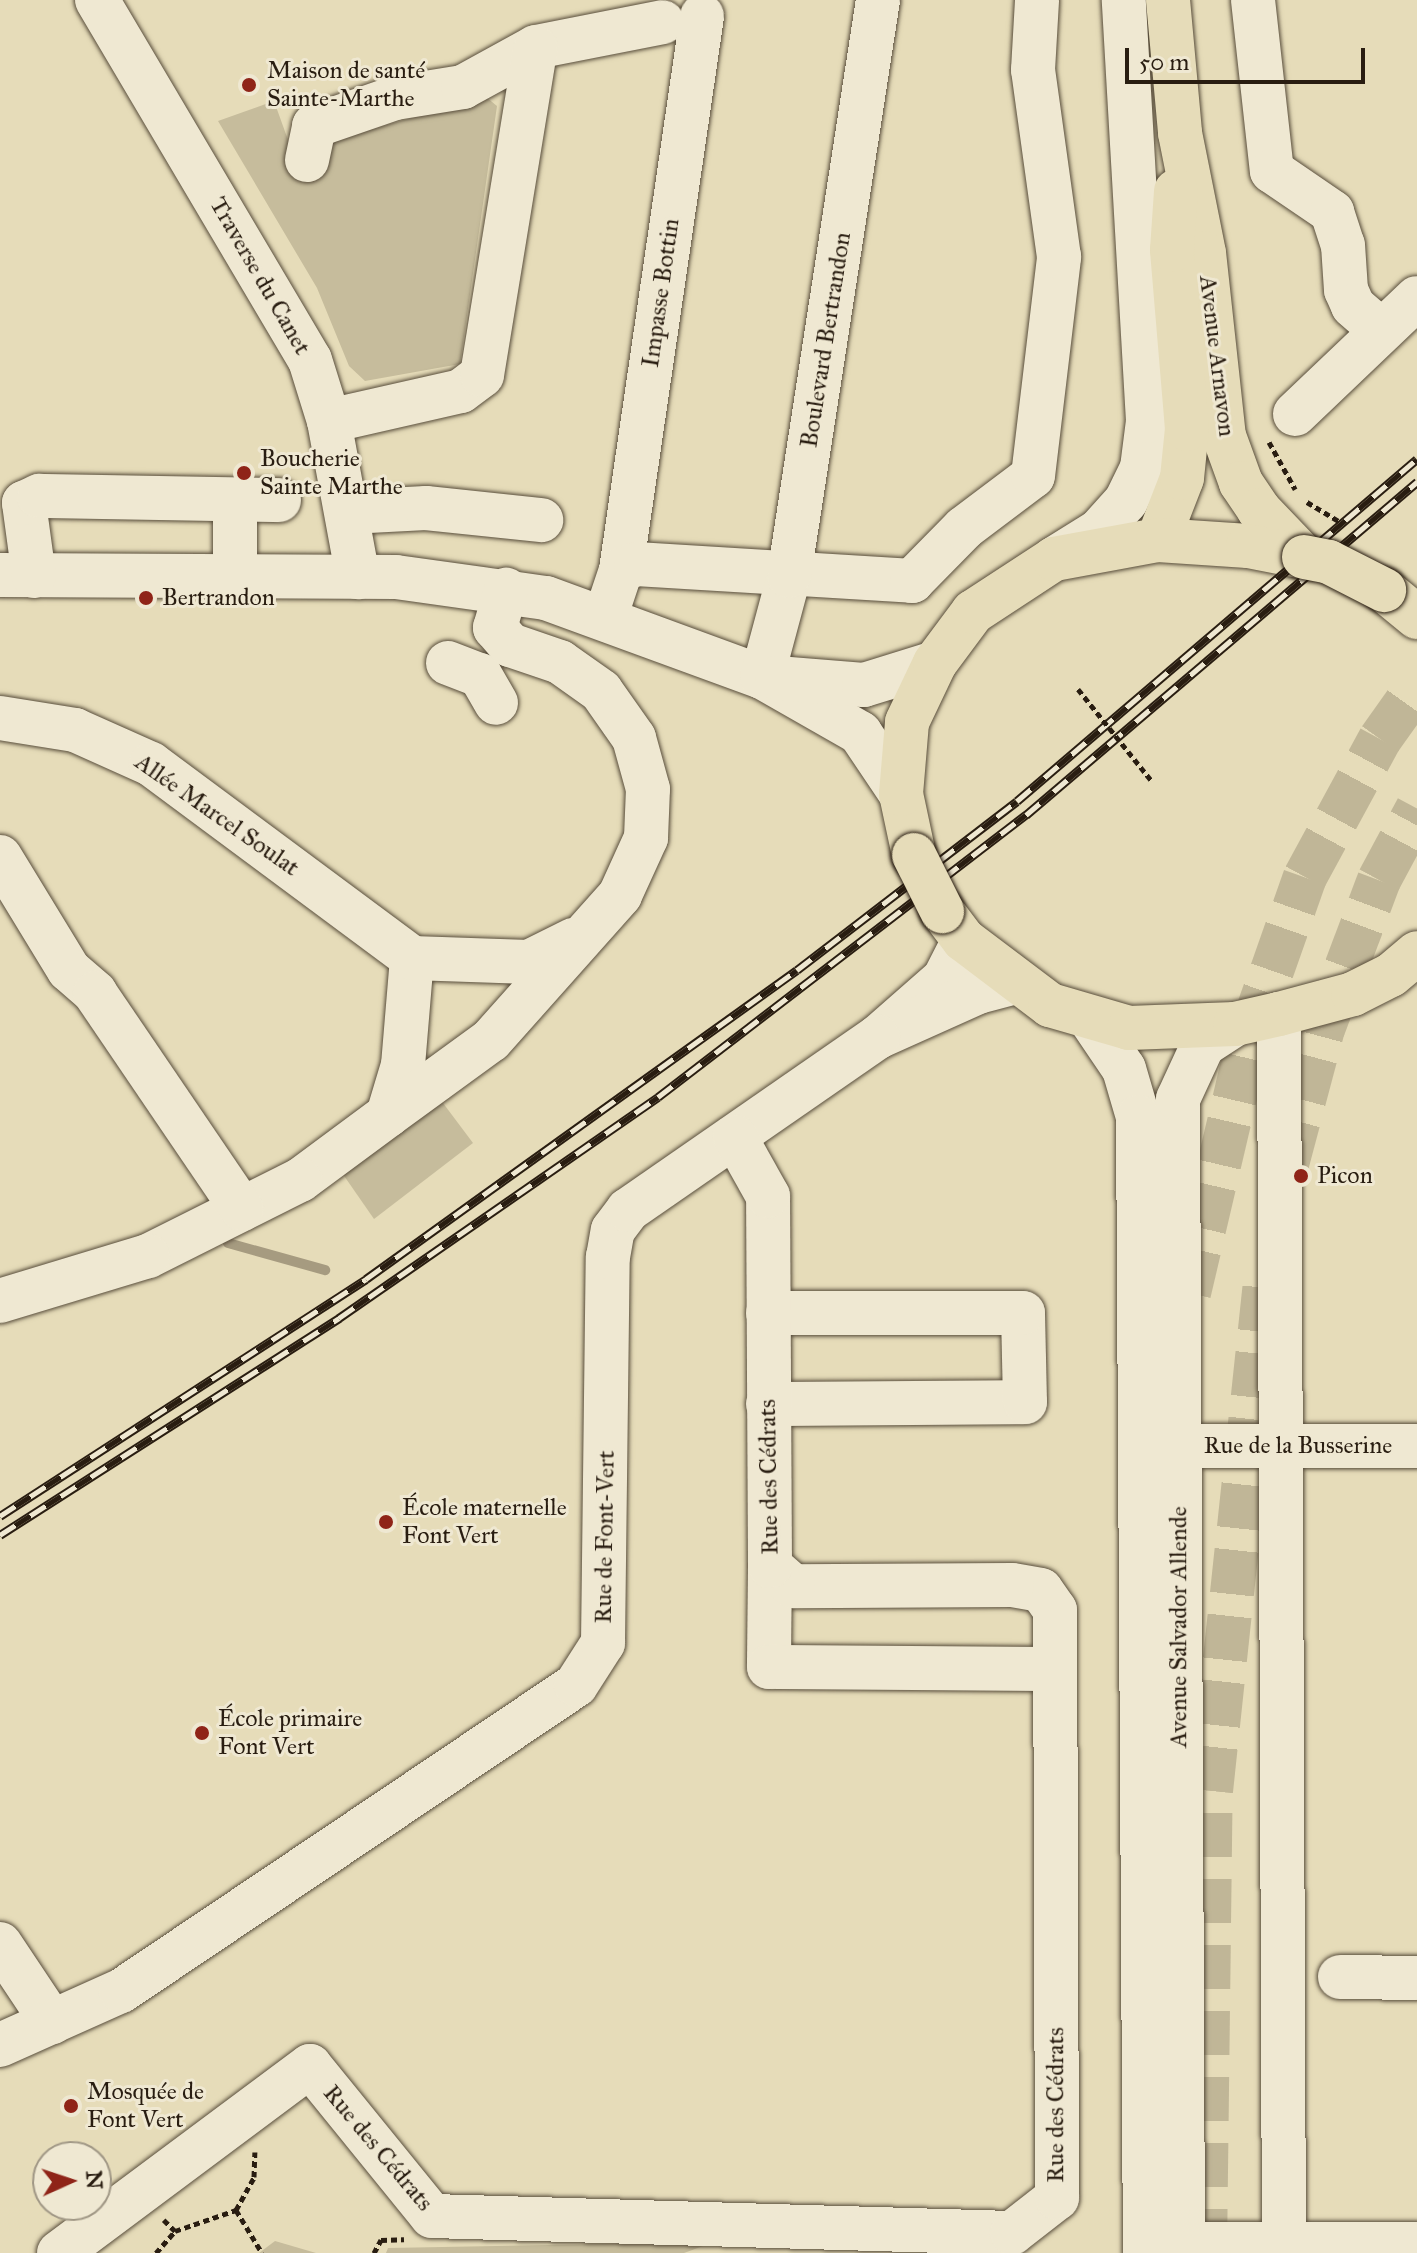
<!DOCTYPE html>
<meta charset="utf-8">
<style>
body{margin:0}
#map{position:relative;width:1417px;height:2253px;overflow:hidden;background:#e6dcb9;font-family:"IM FELL Great Primer",serif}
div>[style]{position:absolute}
.green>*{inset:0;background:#c6bc9c}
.stream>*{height:10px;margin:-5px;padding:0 5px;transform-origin:5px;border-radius:5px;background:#a69b80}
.highway-tunnel>*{height:44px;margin-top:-22px;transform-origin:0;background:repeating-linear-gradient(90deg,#c0b697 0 44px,transparent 0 66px)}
.path>*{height:5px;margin-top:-2.5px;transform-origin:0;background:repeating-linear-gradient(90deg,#291d11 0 6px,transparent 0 10px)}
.roads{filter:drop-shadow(0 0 2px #584d3b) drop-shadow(0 0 2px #584d3b)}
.minor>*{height:44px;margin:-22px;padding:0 22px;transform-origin:22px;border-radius:22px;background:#efe8d2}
.major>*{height:44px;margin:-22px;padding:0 22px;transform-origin:22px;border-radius:22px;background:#e6dcb9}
.rail>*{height:9px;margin-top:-4.5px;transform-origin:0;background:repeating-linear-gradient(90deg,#efe8d2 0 18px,#291d11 0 36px);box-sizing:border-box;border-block:2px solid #291d11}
.path-bridge>*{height:5px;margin-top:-2.5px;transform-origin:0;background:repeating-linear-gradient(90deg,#291d11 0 6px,transparent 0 10px)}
.bridges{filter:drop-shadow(0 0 2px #291d11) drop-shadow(0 0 2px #291d11)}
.major-bridge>*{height:44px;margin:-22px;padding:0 22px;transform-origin:22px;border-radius:22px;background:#e6dcb9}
.dots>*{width:22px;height:22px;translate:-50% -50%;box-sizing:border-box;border:4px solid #efe8d2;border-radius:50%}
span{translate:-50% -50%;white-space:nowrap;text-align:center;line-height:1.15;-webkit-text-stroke:6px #efe8d2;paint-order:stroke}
.poi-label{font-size:24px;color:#291d11}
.left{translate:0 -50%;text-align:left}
.street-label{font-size:24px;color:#291d11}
.north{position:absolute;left:32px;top:2141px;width:80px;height:80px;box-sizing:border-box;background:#efe8d2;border:2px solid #a09785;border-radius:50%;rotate:87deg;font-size:22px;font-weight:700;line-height:32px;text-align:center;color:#291d11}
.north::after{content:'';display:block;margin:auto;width:28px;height:36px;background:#8f2418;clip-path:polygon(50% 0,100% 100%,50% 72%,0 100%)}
.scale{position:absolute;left:1125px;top:48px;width:240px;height:36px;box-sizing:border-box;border:4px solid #291d11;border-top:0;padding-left:10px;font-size:24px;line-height:28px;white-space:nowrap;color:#291d11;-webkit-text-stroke:6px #efe8d2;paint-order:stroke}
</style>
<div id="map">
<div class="green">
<i style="clip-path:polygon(486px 97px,497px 106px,460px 364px,365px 381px,349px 366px,317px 288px,218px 121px,274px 101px,301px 176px,333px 140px)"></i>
<i style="clip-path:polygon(440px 1099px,473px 1143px,374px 1219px,340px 1170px)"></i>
<i style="clip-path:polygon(275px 2241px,316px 2253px,259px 2253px)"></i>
<i style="clip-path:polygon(714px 2242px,684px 2253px,386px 2253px,388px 2248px)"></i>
</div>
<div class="stream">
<i style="left:228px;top:1243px;width:101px;rotate:15.6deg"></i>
</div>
<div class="highway-tunnel">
<i style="left:1287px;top:1164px;width:140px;rotate:-75.1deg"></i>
<i style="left:1323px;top:1029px;width:159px;rotate:-69.4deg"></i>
<i style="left:1379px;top:880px;width:81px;rotate:-61.8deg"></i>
<i style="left:1189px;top:1293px;width:267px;rotate:-76.8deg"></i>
<i style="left:1250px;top:1033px;width:165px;rotate:-70.6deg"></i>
<i style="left:1305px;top:877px;width:157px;rotate:-61.5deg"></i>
<i style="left:1380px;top:739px;width:64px;rotate:-54.6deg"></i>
<i style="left:1205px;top:2253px;width:462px;rotate:-89.3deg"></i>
<i style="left:1211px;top:1791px;width:512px;rotate:-83.94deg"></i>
</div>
<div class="path">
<i style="left:1269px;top:442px;width:54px;rotate:61deg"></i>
<i style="left:1307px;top:502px;width:39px;rotate:31deg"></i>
<i style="left:236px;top:2210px;width:38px;rotate:-61deg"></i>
<i style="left:254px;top:2177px;width:25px;rotate:-88deg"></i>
<i style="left:175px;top:2231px;width:65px;rotate:-19deg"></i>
<i style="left:236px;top:2210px;width:50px;rotate:58.8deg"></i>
<i style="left:156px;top:2253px;width:29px;rotate:-49deg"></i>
<i style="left:175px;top:2231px;width:16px;rotate:-135deg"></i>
<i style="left:374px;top:2253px;width:15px;rotate:-62deg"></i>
<i style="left:381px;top:2240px;width:23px;rotate:-2deg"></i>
</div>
<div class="roads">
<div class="minor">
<i style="left:97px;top:0;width:418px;rotate:59.4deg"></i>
<i style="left:310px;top:360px;width:64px;rotate:72.7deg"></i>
<i style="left:329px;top:421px;width:159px;rotate:79.5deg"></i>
<i style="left:1253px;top:0;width:172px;rotate:83.7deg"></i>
<i style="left:1272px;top:171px;width:73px;rotate:34.3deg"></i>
<i style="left:1332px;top:212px;width:35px;rotate:72deg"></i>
<i style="left:1343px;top:245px;width:45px;rotate:86.2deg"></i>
<i style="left:1346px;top:290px;width:17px;rotate:66deg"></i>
<i style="left:1353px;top:306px;width:38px;rotate:41deg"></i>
<i style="left:307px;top:160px;width:35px;rotate:-78deg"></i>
<i style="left:314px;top:126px;width:86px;rotate:-19.1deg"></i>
<i style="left:395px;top:98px;width:69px;rotate:-9.2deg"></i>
<i style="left:463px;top:87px;width:83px;rotate:-28.7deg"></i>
<i style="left:536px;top:47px;width:129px;rotate:-11.1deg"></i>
<i style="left:1295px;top:414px;width:168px;rotate:-43.6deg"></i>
<i style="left:329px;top:421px;width:135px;rotate:-12.8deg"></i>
<i style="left:461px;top:391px;width:26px;rotate:-37deg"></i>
<i style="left:482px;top:375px;width:332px;rotate:-80.7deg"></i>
<i style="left:349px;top:512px;width:77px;rotate:-3deg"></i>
<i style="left:426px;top:508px;width:116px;rotate:6deg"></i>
<i style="left:1054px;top:559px;width:53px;rotate:-31.9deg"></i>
<i style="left:1099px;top:531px;width:40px;rotate:-48deg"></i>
<i style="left:1126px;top:501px;width:37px;rotate:-64deg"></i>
<i style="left:1142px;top:468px;width:47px;rotate:-82.7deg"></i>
<i style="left:1148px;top:421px;width:422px;rotate:-93.3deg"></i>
<i style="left:621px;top:570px;width:560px;rotate:-81.68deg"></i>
<i style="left:0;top:575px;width:396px;rotate:0.3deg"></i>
<i style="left:396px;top:577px;width:151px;rotate:8deg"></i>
<i style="left:546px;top:598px;width:230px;rotate:20.1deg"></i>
<i style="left:762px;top:677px;width:113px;rotate:29.7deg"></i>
<i style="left:860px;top:733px;width:73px;rotate:56.1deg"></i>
<i style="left:34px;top:576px;width:74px;rotate:-97.8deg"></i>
<i style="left:24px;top:503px;width:17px;rotate:-25deg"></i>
<i style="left:39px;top:496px;width:240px;rotate:1deg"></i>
<i style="left:235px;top:576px;width:75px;rotate:-90deg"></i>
<i style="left:605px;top:618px;width:51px;rotate:-71.6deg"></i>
<i style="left:621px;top:570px;width:16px;rotate:-22deg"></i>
<i style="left:636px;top:564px;width:277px;rotate:3.5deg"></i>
<i style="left:912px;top:581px;width:74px;rotate:-45.5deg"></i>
<i style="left:964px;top:528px;width:86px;rotate:-37deg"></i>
<i style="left:1033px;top:476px;width:221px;rotate:-83.2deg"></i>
<i style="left:1059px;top:257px;width:189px;rotate:-97.9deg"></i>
<i style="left:1033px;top:70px;width:70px;rotate:-86.7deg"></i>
<i style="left:448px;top:663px;width:34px;rotate:21deg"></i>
<i style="left:480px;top:675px;width:32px;rotate:60deg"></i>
<i style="left:762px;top:677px;width:105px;rotate:-75deg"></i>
<i style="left:789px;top:576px;width:583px;rotate:-81.22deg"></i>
<i style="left:777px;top:678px;width:87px;rotate:4.6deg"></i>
<i style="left:864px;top:685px;width:74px;rotate:-17.2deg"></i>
<i style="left:0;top:718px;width:76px;rotate:9.1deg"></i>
<i style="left:75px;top:730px;width:83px;rotate:24.1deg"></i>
<i style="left:151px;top:764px;width:325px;rotate:36.6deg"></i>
<i style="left:412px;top:958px;width:107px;rotate:94.8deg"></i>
<i style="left:403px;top:1065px;width:52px;rotate:106.7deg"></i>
<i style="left:388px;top:1115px;width:109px;rotate:143.5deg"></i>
<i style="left:300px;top:1180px;width:170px;rotate:153.4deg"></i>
<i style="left:148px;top:1256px;width:155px;rotate:163.1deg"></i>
<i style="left:0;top:857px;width:132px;rotate:58.6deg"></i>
<i style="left:69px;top:970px;width:35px;rotate:41deg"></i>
<i style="left:95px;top:993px;width:261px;rotate:55.8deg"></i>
<i style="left:964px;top:940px;width:44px;rotate:117.1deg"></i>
<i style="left:944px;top:979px;width:88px;rotate:138.7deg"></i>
<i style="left:878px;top:1037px;width:110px;rotate:-24.2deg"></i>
<i style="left:978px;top:992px;width:39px;rotate:-15deg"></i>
<i style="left:412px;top:958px;width:117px;rotate:2deg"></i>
<i style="left:529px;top:962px;width:49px;rotate:-26.6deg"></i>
<i style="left:1279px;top:1014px;width:1239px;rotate:89.77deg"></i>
<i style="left:1090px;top:1019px;width:60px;rotate:55.8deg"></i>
<i style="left:1124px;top:1069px;width:50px;rotate:73.7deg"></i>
<i style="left:1138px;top:1117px;width:1136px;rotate:89.65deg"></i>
<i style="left:388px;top:1115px;width:127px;rotate:-36.1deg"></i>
<i style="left:491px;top:1040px;width:194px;rotate:-48.3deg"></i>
<i style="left:620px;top:895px;width:63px;rotate:-65.5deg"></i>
<i style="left:646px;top:838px;width:49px;rotate:-87.7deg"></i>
<i style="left:648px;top:789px;width:53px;rotate:-105.4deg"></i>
<i style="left:634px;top:738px;width:57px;rotate:-125.1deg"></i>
<i style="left:601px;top:691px;width:50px;rotate:-144.7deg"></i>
<i style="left:560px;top:662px;width:53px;rotate:-161.2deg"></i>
<i style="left:510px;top:645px;width:23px;rotate:-131deg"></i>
<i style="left:495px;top:628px;width:40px;rotate:-74deg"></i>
<i style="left:768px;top:1404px;width:257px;rotate:-0.4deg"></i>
<i style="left:1025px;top:1402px;width:89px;rotate:-91.3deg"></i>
<i style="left:1023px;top:1313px;width:255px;rotate:180deg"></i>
<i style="left:1179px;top:1446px;width:238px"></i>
<i style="left:770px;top:1566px;width:101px;rotate:90.6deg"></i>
<i style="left:769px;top:1667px;width:286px;rotate:0.4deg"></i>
<i style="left:0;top:1944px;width:94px;rotate:56.3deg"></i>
<i style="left:1340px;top:1977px;width:77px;rotate:0.7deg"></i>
<i style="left:0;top:2045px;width:133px;rotate:-24.1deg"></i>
<i style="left:121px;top:1991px;width:548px;rotate:-33.92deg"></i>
<i style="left:576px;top:1685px;width:50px;rotate:-57.3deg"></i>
<i style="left:603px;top:1643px;width:386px;rotate:-89.3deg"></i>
<i style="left:608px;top:1257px;width:27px;rotate:-80deg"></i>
<i style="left:613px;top:1230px;width:25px;rotate:-53deg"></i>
<i style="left:628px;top:1210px;width:304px;rotate:-34.7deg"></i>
<i style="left:1156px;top:2244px;width:261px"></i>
<i style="left:59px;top:2253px;width:313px;rotate:-36.7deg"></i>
<i style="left:310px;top:2066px;width:193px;rotate:50.9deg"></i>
<i style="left:432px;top:2216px;width:580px;rotate:1.68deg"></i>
<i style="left:1012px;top:2233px;width:57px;rotate:-37.9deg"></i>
<i style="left:1057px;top:2198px;width:588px;rotate:-90.19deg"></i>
<i style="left:1055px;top:1610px;width:24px;rotate:-125deg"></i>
<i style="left:1041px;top:1590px;width:29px;rotate:-170deg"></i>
<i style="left:1012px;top:1585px;width:219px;rotate:179.7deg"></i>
<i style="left:793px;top:1586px;width:30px;rotate:-139deg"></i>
<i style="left:770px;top:1566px;width:370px;rotate:-90.3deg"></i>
<i style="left:768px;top:1196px;width:68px;rotate:-119.2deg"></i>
<i style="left:1183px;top:2253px;width:1154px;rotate:-90.25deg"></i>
<i style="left:1178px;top:1099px;width:60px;rotate:-65.2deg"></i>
<i style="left:1203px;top:1045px;width:38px;rotate:-33deg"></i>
</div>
<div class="major">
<i style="left:1168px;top:0;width:134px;rotate:84.8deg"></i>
<i style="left:1180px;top:133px;width:122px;rotate:78.7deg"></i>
<i style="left:1204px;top:253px;width:184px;rotate:83.8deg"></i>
<i style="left:1224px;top:436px;width:50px;rotate:70.1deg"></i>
<i style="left:1241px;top:483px;width:32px;rotate:56deg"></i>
<i style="left:1259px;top:510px;width:65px;rotate:46.2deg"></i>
<i style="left:1158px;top:540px;width:66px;rotate:-68.8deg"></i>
<i style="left:1182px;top:478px;width:49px;rotate:-84.2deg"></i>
<i style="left:1187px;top:429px;width:180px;rotate:-94.8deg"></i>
<i style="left:1172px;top:250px;width:59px;rotate:-86.1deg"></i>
<i style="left:1384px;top:590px;width:43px;rotate:39.3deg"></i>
<i style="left:914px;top:855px;width:62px;rotate:-102deg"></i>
<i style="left:901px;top:794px;width:72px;rotate:-85.2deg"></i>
<i style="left:907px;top:722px;width:65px;rotate:-64.6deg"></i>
<i style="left:935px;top:663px;width:64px;rotate:-53.3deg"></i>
<i style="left:973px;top:612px;width:97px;rotate:-33.2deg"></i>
<i style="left:1054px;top:559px;width:106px;rotate:-10.4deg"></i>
<i style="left:1158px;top:540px;width:90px;rotate:3.8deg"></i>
<i style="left:1248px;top:546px;width:57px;rotate:11.1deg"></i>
<i style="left:942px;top:911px;width:36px;rotate:53deg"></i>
<i style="left:964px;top:940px;width:108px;rotate:37.1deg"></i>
<i style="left:1050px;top:1005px;width:82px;rotate:16.2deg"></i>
<i style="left:1129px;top:1028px;width:106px;rotate:-2.2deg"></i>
<i style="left:1235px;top:1024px;width:45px;rotate:-12.8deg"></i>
<i style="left:1279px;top:1014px;width:77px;rotate:-15.1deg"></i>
<i style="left:1353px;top:994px;width:42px;rotate:-26.6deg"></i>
<i style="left:1391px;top:975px;width:34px;rotate:-40deg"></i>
</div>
</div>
<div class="rail">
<i style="left:0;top:1516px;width:436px;rotate:-32.9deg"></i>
<i style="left:366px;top:1279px;width:530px;rotate:-35.64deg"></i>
<i style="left:797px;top:970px;width:277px;rotate:-37.5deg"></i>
<i style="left:1017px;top:801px;width:526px;rotate:-40.53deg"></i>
<i style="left:0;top:1535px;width:403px;rotate:-32.6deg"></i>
<i style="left:339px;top:1318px;width:388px;rotate:-34.7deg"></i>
<i style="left:658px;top:1097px;width:464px;rotate:-37.5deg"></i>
<i style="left:1026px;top:815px;width:514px;rotate:-40.42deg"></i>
</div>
<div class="path-bridge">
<i style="left:1078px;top:689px;width:117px;rotate:51.3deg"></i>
</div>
<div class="bridges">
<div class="major-bridge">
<i style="left:1304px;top:557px;width:25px;rotate:11deg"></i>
<i style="left:1329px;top:562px;width:62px;rotate:27deg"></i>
<i style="left:914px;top:855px;width:63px;rotate:63.4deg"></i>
</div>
</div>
<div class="dots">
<i style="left:249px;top:85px;background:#8f2418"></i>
<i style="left:244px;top:473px;background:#8f2418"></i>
<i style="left:146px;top:598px;background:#8f2418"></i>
<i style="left:1301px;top:1176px;background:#8f2418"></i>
<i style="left:386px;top:1522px;background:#8f2418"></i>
<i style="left:202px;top:1733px;background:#8f2418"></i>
<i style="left:71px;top:2106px;background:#8f2418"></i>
</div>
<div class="poi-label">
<span class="left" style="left:267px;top:85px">Maison de santé<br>Sainte-Marthe</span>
<span class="left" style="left:260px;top:473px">Boucherie<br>Sainte Marthe</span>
<span class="left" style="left:162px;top:598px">Bertrandon</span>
<span class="left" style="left:1317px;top:1176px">Picon</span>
<span class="left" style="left:402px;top:1522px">École maternelle<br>Font Vert</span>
<span class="left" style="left:218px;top:1733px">École primaire<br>Font Vert</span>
<span class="left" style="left:87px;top:2106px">Mosquée de<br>Font Vert</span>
</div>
<div class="street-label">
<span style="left:260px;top:276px;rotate:60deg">Traverse du Canet</span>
<span style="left:661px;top:293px;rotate:-82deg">Impasse Bottin</span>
<span style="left:826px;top:340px;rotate:-81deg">Boulevard Bertrandon</span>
<span style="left:1217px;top:356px;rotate:83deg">Avenue Arnavon</span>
<span style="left:217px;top:815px;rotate:35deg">Allée Marcel Soulat</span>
<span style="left:1298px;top:1446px">Rue de la Busserine</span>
<span style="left:769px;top:1477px;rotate:-91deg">Rue des Cédrats</span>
<span style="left:605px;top:1537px;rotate:-89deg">Rue de Font-Vert</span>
<span style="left:1179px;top:1627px;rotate:-90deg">Avenue Salvador Allende</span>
<span style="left:1056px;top:2105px;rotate:-90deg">Rue des Cédrats</span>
<span style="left:378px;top:2148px;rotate:50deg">Rue des Cédrats</span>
</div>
<div class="north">N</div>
<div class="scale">50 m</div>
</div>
